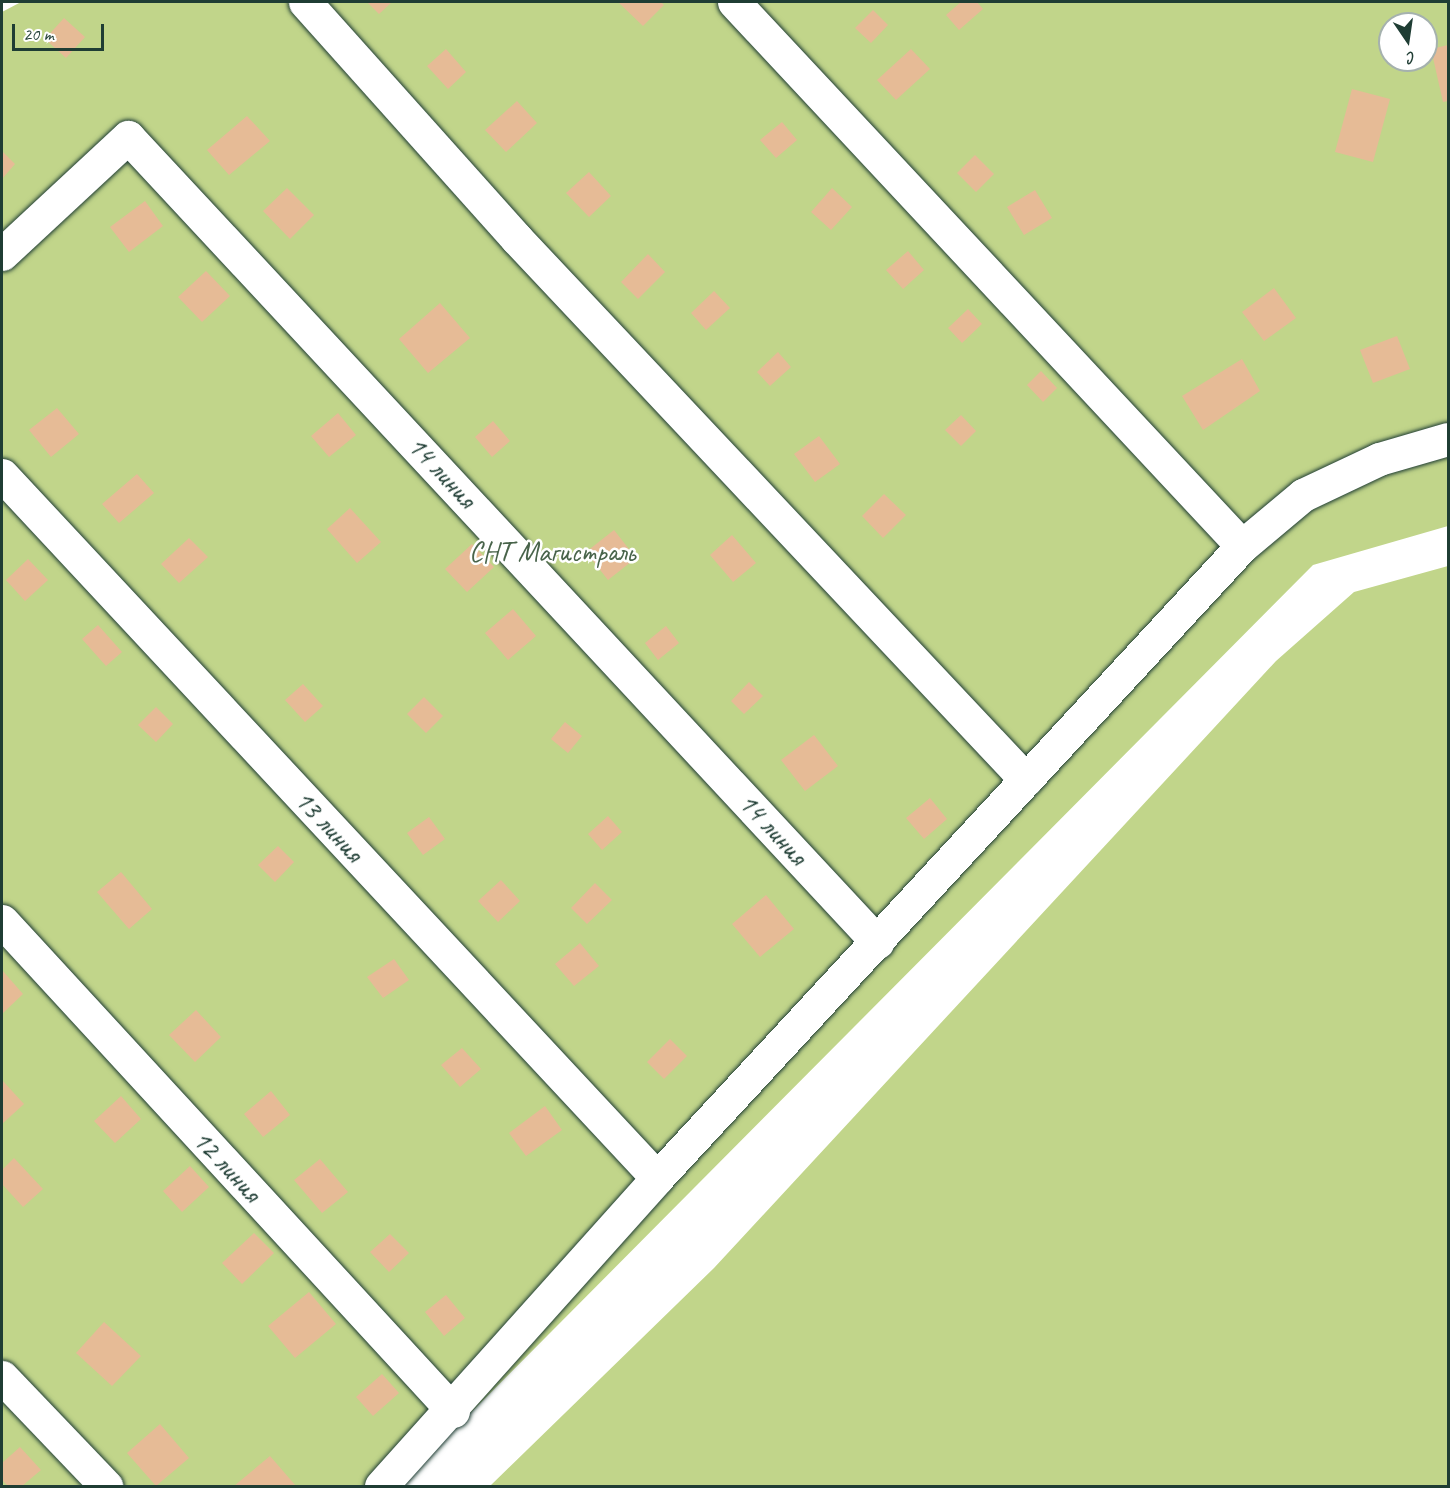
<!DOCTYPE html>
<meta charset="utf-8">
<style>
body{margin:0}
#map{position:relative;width:1450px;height:1488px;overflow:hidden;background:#fff;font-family:Caveat,sans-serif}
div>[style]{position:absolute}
.green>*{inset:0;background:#c1d58a}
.building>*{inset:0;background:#e6bb96}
.roads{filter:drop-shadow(0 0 2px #1f3d34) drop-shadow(0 0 2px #1f3d34)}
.minor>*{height:33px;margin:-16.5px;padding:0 16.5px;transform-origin:16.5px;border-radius:16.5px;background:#fff}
span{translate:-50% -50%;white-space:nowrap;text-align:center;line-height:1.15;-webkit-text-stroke:5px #fff;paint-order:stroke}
.street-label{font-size:28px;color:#1f3d34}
.park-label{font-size:28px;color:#48634a}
.frame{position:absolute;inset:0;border:3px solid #1f3d34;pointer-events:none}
.north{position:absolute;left:1378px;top:12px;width:60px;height:60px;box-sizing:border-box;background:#fff;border:2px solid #a5b1ae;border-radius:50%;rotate:167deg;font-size:16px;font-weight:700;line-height:24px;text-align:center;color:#1f3d34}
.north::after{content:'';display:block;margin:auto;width:21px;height:27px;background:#1f3d34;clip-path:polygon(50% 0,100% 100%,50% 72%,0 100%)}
.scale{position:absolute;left:12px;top:24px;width:92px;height:27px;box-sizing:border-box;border:3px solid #1f3d34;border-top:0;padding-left:8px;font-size:18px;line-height:21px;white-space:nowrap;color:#1f3d34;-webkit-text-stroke:4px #fff;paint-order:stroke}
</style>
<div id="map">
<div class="green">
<i style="clip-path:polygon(evenodd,21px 2px,1448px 2px,1448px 526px,1313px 565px,398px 1486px,2px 1486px,2px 12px,21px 2px,1390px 24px,1426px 24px,1426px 60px,1390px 60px,1390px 24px)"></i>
<i style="clip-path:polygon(1448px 566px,1448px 1486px,490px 1486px,714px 1268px,1276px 661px,1354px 592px)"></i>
</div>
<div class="building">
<i style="clip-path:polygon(367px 2px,392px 2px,379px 14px)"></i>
<i style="clip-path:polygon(618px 2px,661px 2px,664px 5px,643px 26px)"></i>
<i style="clip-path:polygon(961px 2px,977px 2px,983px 9px,959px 30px,946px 15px)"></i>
<i style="clip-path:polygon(873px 10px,888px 25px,871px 43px,855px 28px)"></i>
<i style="clip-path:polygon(64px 18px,85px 37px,66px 58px,45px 39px)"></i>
<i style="clip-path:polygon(1448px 45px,1448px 101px,1443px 102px,1431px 49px)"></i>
<i style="clip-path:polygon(446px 49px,466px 72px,448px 89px,427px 66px)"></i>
<i style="clip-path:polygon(911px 49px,930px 69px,896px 100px,877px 80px)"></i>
<i style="clip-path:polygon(1352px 89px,1390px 99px,1373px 162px,1335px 152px)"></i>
<i style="clip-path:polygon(517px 101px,537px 123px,506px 152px,485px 130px)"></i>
<i style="clip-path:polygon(247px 116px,270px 141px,229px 175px,207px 150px)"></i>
<i style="clip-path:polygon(782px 122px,797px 140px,776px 158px,760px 140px)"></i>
<i style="clip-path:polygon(2px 151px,15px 164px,2px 179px)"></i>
<i style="clip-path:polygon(975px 155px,994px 174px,976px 192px,957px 173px)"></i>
<i style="clip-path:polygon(589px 172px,611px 196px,589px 217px,566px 193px)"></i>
<i style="clip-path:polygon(287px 188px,314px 215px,290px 239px,263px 211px)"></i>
<i style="clip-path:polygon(832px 188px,852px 207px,831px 230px,811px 212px)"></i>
<i style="clip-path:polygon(1035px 190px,1052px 218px,1024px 235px,1007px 207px)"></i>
<i style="clip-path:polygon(145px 201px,163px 226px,129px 252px,110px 227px)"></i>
<i style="clip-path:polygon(908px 251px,924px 270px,903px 289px,886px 270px)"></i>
<i style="clip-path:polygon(648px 254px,665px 272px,638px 299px,621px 282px)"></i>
<i style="clip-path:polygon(206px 271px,230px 296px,202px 322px,178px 297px)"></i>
<i style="clip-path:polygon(1274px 288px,1296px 318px,1264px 341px,1242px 312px)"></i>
<i style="clip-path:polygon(714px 291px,730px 308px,706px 330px,691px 313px)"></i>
<i style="clip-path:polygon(440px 303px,470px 338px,428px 373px,399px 339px)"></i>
<i style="clip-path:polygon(968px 309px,982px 324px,962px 343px,948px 328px)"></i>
<i style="clip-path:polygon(1397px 336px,1410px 369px,1373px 383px,1360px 350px)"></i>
<i style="clip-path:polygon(778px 352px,791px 367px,770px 386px,757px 372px)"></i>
<i style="clip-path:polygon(1242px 359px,1260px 391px,1203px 430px,1182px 396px)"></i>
<i style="clip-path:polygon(1041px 371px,1057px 388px,1043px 402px,1027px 385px)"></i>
<i style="clip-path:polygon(57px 408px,79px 434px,51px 457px,29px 430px)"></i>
<i style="clip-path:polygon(338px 413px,356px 435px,329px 457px,311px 436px)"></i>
<i style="clip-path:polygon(961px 415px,976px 431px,961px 446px,945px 430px)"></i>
<i style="clip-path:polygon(493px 421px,510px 441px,492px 457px,475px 437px)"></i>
<i style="clip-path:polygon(819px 436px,840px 464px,815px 482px,794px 454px)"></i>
<i style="clip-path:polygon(137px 474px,154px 493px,119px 523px,102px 504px)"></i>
<i style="clip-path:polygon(884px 494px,906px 515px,883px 538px,862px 516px)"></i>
<i style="clip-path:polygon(350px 508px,381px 542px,357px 563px,327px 529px)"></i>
<i style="clip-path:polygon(614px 530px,636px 558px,608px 580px,586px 552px)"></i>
<i style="clip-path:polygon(732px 535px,756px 563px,733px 582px,710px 555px)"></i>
<i style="clip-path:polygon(189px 538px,208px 557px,179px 583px,161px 564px)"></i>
<i style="clip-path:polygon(472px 544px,494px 567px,467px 592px,445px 569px)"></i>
<i style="clip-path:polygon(28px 559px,48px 580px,25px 601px,6px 580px)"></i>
<i style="clip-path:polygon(513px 609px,536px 636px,508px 660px,485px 633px)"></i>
<i style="clip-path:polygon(98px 625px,122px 652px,106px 666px,82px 639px)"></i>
<i style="clip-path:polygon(666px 626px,679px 643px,658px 660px,645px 643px)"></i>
<i style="clip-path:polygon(749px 682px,763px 696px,744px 714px,731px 701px)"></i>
<i style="clip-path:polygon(303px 684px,323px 706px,305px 722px,285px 700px)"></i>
<i style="clip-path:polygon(424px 697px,443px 716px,426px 733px,407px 714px)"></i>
<i style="clip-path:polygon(156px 707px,173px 724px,156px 742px,138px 725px)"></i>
<i style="clip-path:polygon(565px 722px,582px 736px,568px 753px,551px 739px)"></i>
<i style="clip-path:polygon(814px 735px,838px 766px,805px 791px,781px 760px)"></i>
<i style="clip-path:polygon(930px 798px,947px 819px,924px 839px,906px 818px)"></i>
<i style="clip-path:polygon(608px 816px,622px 832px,602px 850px,588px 834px)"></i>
<i style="clip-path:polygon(429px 817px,445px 839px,423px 855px,407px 833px)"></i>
<i style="clip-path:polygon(278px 846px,294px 862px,275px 882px,258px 865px)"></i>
<i style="clip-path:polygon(121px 872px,152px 909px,129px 929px,97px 892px)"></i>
<i style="clip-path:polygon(501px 880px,520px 901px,498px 922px,478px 901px)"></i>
<i style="clip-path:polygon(595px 883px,612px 900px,587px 924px,571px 908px)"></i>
<i style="clip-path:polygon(766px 895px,794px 929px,760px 957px,732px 924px)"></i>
<i style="clip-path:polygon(580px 943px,599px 966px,574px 986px,555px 964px)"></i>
<i style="clip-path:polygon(394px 959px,409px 980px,383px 998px,367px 977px)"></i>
<i style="clip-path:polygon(2px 970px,23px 994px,2px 1014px)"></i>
<i style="clip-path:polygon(196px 1010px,221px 1037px,195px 1062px,169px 1035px)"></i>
<i style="clip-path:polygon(670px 1039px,687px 1056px,664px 1079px,647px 1062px)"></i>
<i style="clip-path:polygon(462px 1048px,481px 1069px,460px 1087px,441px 1065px)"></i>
<i style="clip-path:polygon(2px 1080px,24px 1104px,2px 1124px)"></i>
<i style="clip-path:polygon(271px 1091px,290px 1115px,263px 1137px,244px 1114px)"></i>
<i style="clip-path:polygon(121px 1096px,141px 1119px,115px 1143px,94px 1121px)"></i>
<i style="clip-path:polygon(545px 1106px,562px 1130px,526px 1156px,509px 1133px)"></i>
<i style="clip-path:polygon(14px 1158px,43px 1189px,23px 1207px,2px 1184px,2px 1170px)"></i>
<i style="clip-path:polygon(320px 1159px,348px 1192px,322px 1213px,294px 1180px)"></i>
<i style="clip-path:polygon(190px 1166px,209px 1187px,182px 1212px,163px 1191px)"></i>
<i style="clip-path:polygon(254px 1233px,274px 1253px,242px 1284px,222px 1263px)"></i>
<i style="clip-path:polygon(390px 1234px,409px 1253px,389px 1272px,370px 1252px)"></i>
<i style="clip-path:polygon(309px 1292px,336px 1324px,295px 1358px,268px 1326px)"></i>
<i style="clip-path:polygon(446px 1295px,465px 1318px,444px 1336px,425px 1312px)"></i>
<i style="clip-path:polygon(104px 1322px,141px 1356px,112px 1386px,76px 1353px)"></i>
<i style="clip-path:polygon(382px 1374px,399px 1393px,373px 1416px,356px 1397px)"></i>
<i style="clip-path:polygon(160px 1424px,189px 1458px,156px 1486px,127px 1453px)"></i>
<i style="clip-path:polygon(20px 1447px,41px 1470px,22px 1486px,8px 1486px,2px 1480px,2px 1463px)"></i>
<i style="clip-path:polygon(270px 1456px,296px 1486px,234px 1486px)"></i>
</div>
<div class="roads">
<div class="minor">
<i style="left:305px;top:2px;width:317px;rotate:48.2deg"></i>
<i style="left:516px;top:238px;width:744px;rotate:46.74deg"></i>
<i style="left:734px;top:2px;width:744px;rotate:46.96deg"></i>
<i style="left:2px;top:254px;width:172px;rotate:-42.9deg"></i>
<i style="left:128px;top:137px;width:1100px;rotate:47.06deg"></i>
<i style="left:2px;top:475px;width:961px;rotate:47.02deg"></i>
<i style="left:2px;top:921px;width:666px;rotate:47.37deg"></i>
<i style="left:2px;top:1377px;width:151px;rotate:46.3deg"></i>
<i style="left:381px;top:1486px;width:414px;rotate:-48.1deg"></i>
<i style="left:657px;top:1178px;width:861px;rotate:-47.21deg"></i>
<i style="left:1242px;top:546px;width:80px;rotate:-39.9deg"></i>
<i style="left:1303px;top:495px;width:84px;rotate:-25.3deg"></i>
<i style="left:1379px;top:459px;width:72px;rotate:-16.2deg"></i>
</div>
</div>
<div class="street-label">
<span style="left:442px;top:472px;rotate:47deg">14 линия</span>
<span style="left:329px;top:826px;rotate:47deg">13 линия</span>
<span style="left:773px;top:829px;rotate:47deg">14 линия</span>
<span style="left:227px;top:1166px;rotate:47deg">12 линия</span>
</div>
<div class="park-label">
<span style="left:552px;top:552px">СНТ Магистраль</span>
</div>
<div class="frame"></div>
<div class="north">С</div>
<div class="scale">20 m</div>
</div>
